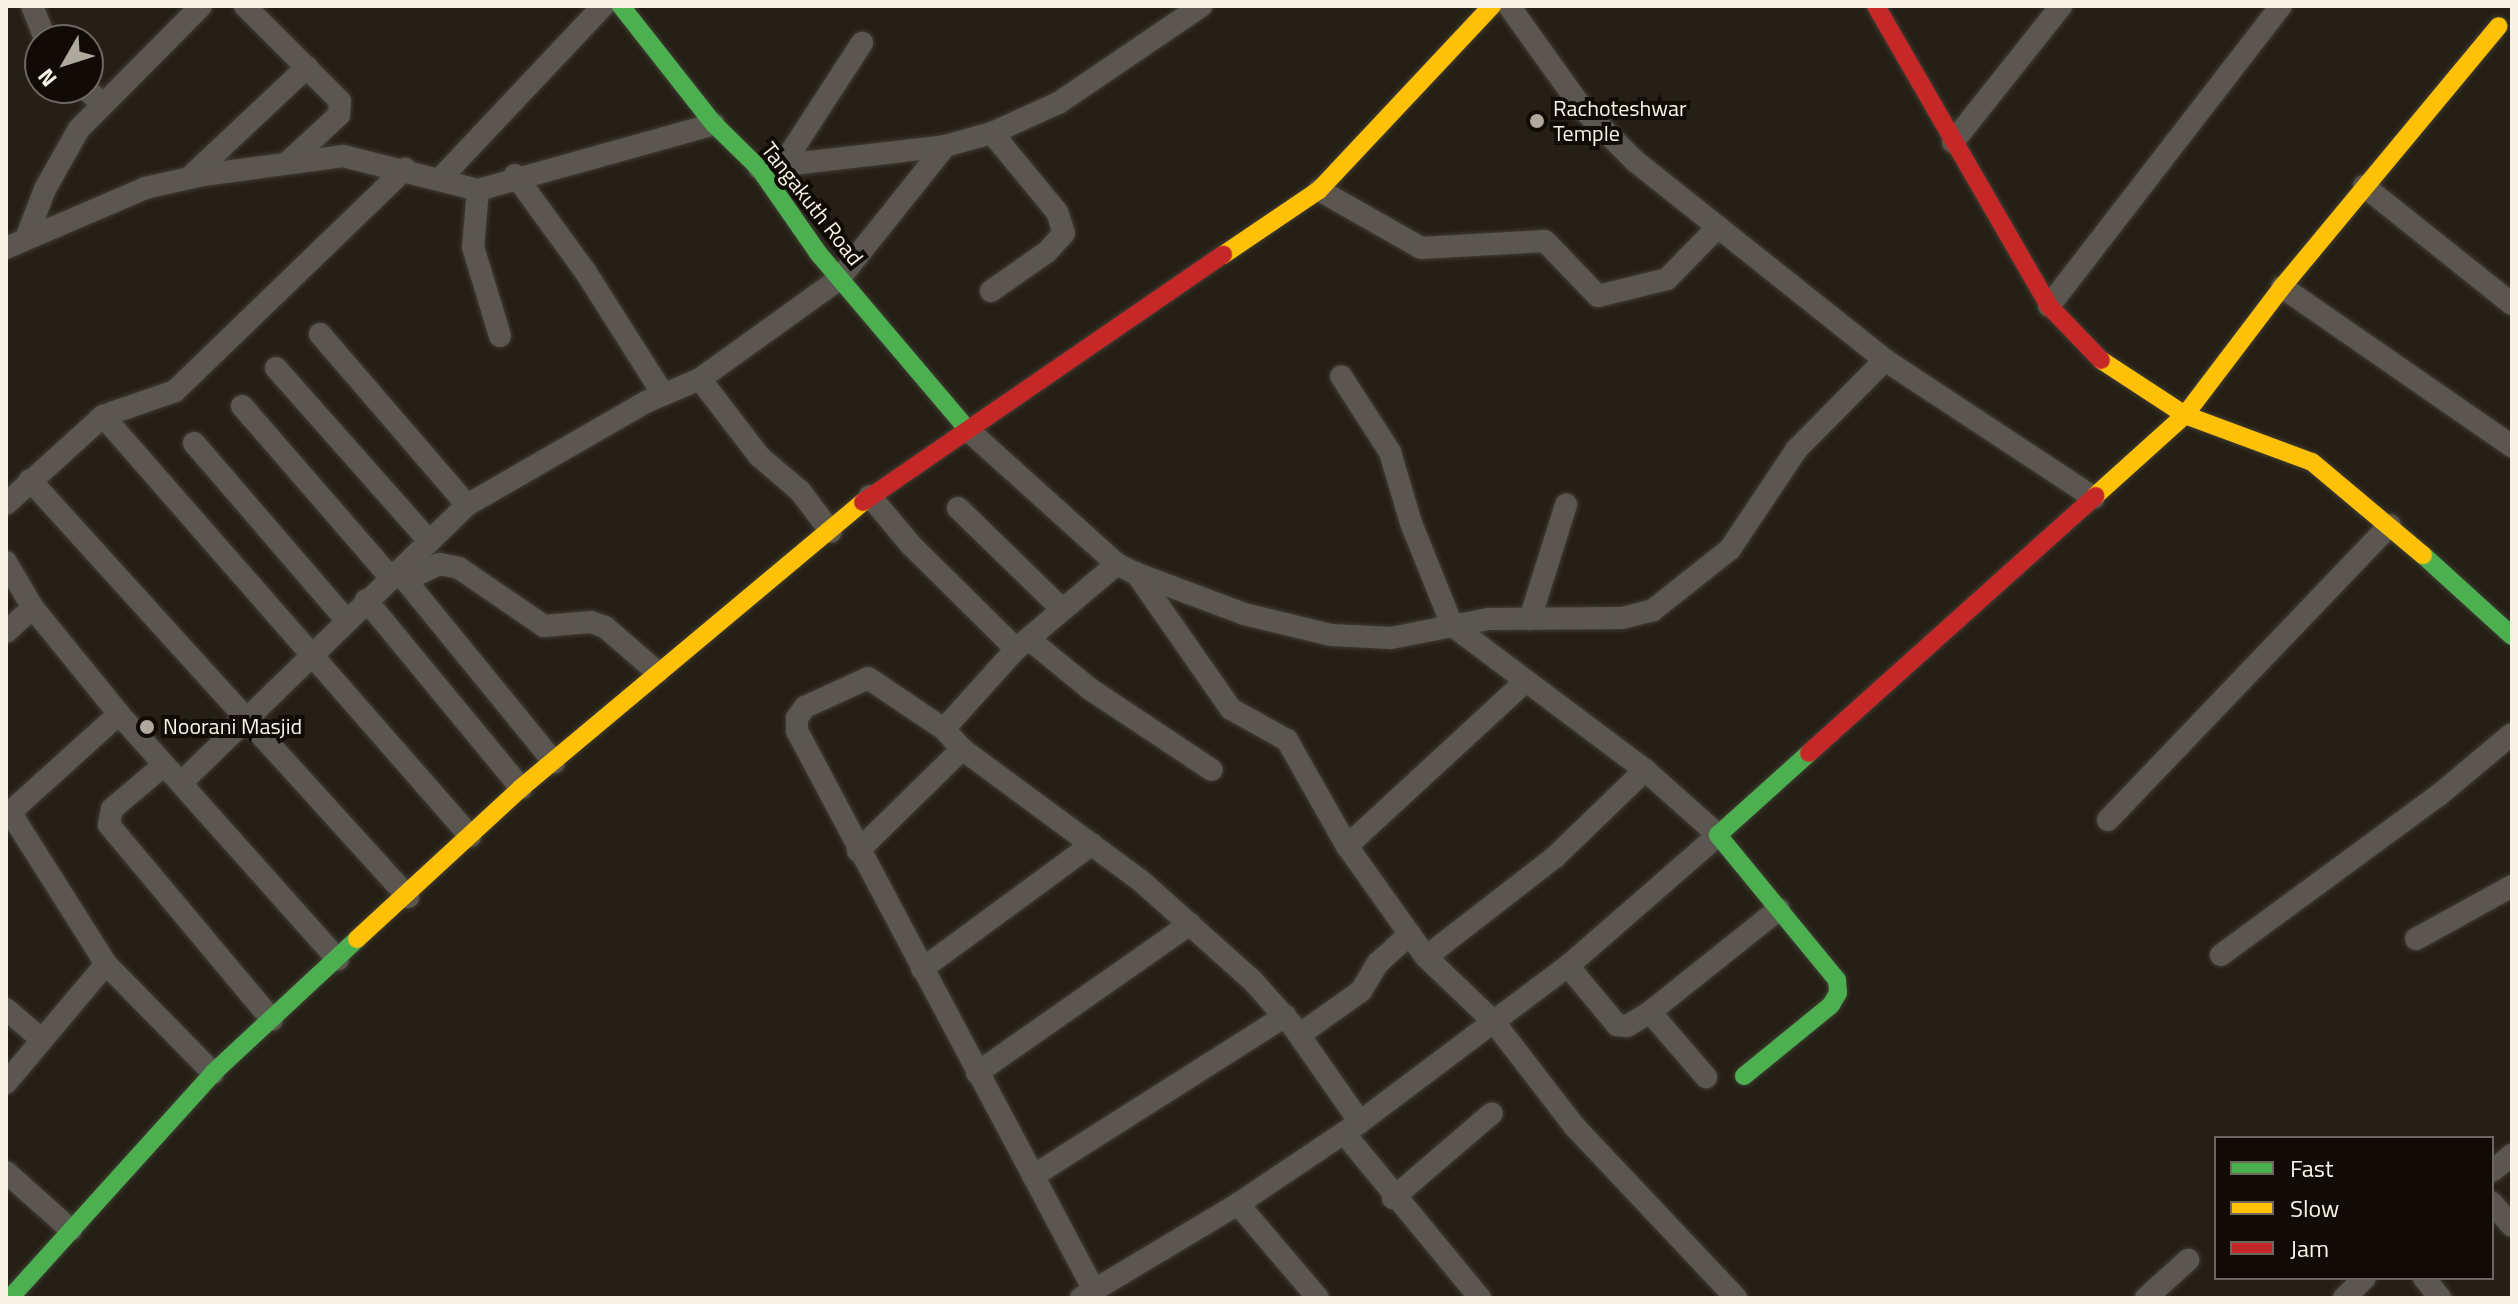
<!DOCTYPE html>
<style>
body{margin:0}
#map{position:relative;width:2518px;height:1304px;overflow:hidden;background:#252015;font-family:"Titillium Web",sans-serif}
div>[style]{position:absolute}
.roads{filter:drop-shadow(0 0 2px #403c34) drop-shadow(0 0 2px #403c34)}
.street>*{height:22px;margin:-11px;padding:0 11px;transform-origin:11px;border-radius:11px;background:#5b5750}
.fast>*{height:18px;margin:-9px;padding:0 9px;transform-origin:9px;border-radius:9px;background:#4caf50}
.slow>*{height:18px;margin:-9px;padding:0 9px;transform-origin:9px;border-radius:9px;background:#ffc107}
.jam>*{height:18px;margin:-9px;padding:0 9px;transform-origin:9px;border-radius:9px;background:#c62828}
.dots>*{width:22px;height:22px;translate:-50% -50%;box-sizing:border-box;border:4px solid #100c05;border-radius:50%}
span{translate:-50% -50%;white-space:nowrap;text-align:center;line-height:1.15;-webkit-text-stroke:8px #100c05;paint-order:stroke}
.poi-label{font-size:22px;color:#f8f3e6}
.left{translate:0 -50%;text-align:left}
.street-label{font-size:22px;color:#f8f3e6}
.frame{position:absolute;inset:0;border:8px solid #f8f3e6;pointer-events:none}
.legend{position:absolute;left:2214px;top:1136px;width:280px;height:144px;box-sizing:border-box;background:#100c05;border:2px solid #6d685f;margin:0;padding:10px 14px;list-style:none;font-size:24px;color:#f8f3e6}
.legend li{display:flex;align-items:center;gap:16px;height:40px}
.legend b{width:40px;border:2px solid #6d685f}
.north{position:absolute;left:24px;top:24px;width:80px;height:80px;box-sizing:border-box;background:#100c05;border:2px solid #6d685f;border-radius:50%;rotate:231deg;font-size:22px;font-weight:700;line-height:32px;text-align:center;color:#f8f3e6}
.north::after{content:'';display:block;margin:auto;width:28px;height:36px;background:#aea99d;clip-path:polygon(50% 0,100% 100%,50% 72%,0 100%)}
</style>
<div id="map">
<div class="roads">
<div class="street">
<i style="left:32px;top:6px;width:37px;rotate:68deg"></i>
<i style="left:245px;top:6px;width:134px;rotate:45deg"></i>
<i style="left:340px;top:101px;width:14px;rotate:94deg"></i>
<i style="left:339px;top:115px;width:69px;rotate:137.3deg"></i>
<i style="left:1509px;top:6px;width:125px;rotate:54.4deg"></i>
<i style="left:1582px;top:108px;width:75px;rotate:45deg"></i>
<i style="left:1635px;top:161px;width:320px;rotate:38.5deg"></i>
<i style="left:1885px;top:360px;width:250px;rotate:33.4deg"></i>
<i style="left:85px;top:88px;width:22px;rotate:43deg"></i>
<i style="left:1953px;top:142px;width:174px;rotate:-51.5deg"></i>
<i style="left:782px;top:166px;width:147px;rotate:-57deg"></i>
<i style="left:759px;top:168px;width:187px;rotate:-6.7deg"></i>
<i style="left:945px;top:146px;width:49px;rotate:-15.5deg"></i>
<i style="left:992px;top:133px;width:75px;rotate:-24.5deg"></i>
<i style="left:1060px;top:102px;width:171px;rotate:-34.2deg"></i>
<i style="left:515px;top:175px;width:119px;rotate:53.9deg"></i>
<i style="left:585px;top:271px;width:146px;rotate:57.6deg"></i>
<i style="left:189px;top:178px;width:162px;rotate:-43.2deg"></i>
<i style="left:440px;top:179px;width:238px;rotate:-46.7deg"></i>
<i style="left:2364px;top:186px;width:189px;rotate:38.6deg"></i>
<i style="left:478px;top:190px;width:57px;rotate:95deg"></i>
<i style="left:473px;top:247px;width:93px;rotate:73.1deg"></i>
<i style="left:1319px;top:190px;width:117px;rotate:29.6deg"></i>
<i style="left:1421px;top:248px;width:124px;rotate:-3.2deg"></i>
<i style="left:1545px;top:241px;width:76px;rotate:46.1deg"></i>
<i style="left:1598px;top:296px;width:71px;rotate:-13.8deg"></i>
<i style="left:1667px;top:279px;width:73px;rotate:-45.6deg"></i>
<i style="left:27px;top:236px;width:50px;rotate:-69deg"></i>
<i style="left:45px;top:189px;width:69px;rotate:-60.5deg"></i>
<i style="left:79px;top:129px;width:173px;rotate:-45.2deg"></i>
<i style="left:6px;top:248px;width:151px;rotate:-23.3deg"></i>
<i style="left:145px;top:188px;width:59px;rotate:-12.6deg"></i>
<i style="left:203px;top:175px;width:141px;rotate:-7.7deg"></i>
<i style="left:343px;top:156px;width:139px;rotate:14.1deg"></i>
<i style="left:478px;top:190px;width:245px;rotate:-15.6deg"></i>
<i style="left:2282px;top:287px;width:280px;rotate:34.7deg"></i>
<i style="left:991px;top:291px;width:68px;rotate:-34.9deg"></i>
<i style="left:1047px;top:252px;width:25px;rotate:-48deg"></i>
<i style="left:1064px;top:233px;width:22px;rotate:-108deg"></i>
<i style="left:1057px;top:212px;width:102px;rotate:-129.4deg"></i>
<i style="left:2049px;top:306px;width:379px;rotate:-52.3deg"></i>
<i style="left:320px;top:334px;width:225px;rotate:49.3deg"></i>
<i style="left:276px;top:368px;width:230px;rotate:48.5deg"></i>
<i style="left:700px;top:379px;width:97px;rotate:52.5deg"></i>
<i style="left:759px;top:456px;width:54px;rotate:40.5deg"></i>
<i style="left:800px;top:491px;width:51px;rotate:52.9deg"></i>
<i style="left:242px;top:406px;width:225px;rotate:49.1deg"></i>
<i style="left:103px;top:416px;width:558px;rotate:48.85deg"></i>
<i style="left:968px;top:430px;width:200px;rotate:42deg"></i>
<i style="left:1117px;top:564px;width:20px;rotate:27deg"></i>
<i style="left:1135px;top:573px;width:116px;rotate:20.6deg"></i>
<i style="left:1244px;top:614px;width:89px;rotate:13.6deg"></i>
<i style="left:1331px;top:635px;width:60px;rotate:2.9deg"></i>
<i style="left:1391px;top:638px;width:99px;rotate:-11.1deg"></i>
<i style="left:1488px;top:619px;width:134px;rotate:-0.4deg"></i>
<i style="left:1622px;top:618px;width:32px;rotate:-14deg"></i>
<i style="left:1653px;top:610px;width:98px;rotate:-38.4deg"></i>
<i style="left:1730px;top:549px;width:120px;rotate:-56.2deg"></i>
<i style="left:1797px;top:449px;width:125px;rotate:-45.3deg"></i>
<i style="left:194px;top:443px;width:235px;rotate:49.3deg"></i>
<i style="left:30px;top:480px;width:563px;rotate:47.81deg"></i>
<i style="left:870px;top:496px;width:64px;rotate:50.1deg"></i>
<i style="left:911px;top:545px;width:148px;rotate:44.7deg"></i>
<i style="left:6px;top:504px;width:131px;rotate:-42.2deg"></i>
<i style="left:103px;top:416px;width:76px;rotate:-19.1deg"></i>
<i style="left:175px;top:391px;width:320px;rotate:-44deg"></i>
<i style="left:958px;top:508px;width:145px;rotate:44.2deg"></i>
<i style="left:6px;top:562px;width:53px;rotate:59.6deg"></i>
<i style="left:33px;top:608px;width:136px;rotate:50.9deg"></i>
<i style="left:119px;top:714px;width:329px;rotate:48.3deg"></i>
<i style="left:398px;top:571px;width:247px;rotate:50.8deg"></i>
<i style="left:1136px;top:573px;width:166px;rotate:55.1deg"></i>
<i style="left:1231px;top:709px;width:64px;rotate:29deg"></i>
<i style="left:1287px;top:740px;width:122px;rotate:60.5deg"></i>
<i style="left:1347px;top:846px;width:136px;rotate:54.6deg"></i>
<i style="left:1426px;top:957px;width:94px;rotate:43.7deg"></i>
<i style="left:1494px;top:1022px;width:133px;rotate:52.4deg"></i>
<i style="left:1575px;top:1127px;width:235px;rotate:46.7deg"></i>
<i style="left:405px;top:580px;width:38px;rotate:-25deg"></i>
<i style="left:439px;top:564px;width:20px;rotate:11deg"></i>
<i style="left:459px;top:568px;width:103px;rotate:34.3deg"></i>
<i style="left:544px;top:626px;width:47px;rotate:-4.9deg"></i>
<i style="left:591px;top:622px;width:15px;rotate:20deg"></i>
<i style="left:605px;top:627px;width:69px;rotate:40.9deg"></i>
<i style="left:366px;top:600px;width:244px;rotate:50.5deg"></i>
<i style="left:1530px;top:619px;width:120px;rotate:-72.5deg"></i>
<i style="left:6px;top:632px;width:36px;rotate:-42deg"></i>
<i style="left:1030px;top:640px;width:77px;rotate:39.2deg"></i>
<i style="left:1090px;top:689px;width:146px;rotate:33.6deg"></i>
<i style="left:944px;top:729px;width:108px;rotate:-48deg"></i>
<i style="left:1016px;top:649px;width:132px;rotate:-40.1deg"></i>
<i style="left:164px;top:765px;width:68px;rotate:139.8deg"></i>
<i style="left:112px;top:809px;width:16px;rotate:101deg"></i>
<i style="left:109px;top:825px;width:254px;rotate:50.1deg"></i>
<i style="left:181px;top:783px;width:399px;rotate:-44.2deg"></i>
<i style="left:467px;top:505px;width:207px;rotate:-29.9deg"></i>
<i style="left:646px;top:402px;width:59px;rotate:-23.1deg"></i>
<i style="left:700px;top:379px;width:171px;rotate:-35.7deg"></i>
<i style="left:839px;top:279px;width:170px;rotate:-51.4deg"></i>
<i style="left:10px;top:812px;width:180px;rotate:57.7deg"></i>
<i style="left:106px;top:964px;width:153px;rotate:45.5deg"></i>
<i style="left:6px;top:816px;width:152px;rotate:-42.1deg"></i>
<i style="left:2108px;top:820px;width:408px;rotate:-46.3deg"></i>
<i style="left:1347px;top:846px;width:242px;rotate:-42.7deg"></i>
<i style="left:858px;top:851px;width:146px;rotate:-44.4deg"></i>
<i style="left:2416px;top:939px;width:110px;rotate:-28.9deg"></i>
<i style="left:2221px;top:955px;width:270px;rotate:-36.3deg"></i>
<i style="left:2439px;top:795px;width:95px;rotate:-39.9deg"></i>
<i style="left:1426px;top:957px;width:163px;rotate:-37.8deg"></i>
<i style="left:1555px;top:857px;width:125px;rotate:-44deg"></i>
<i style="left:1568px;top:966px;width:77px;rotate:50.3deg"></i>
<i style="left:1617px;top:1025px;width:10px;rotate:6deg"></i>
<i style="left:1627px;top:1026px;width:27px;rotate:-31deg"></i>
<i style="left:1650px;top:1012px;width:86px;rotate:49.3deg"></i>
<i style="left:922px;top:969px;width:211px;rotate:-36.3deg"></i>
<i style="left:6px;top:1009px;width:46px;rotate:40.6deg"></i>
<i style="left:1650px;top:1012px;width:165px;rotate:-38.6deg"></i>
<i style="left:1299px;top:1035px;width:76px;rotate:-35.4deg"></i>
<i style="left:1361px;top:991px;width:33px;rotate:-59deg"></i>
<i style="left:1378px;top:963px;width:43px;rotate:-42.2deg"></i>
<i style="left:977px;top:1073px;width:260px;rotate:-35deg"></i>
<i style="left:6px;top:1083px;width:155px;rotate:-50deg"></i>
<i style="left:1344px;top:1133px;width:214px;rotate:50.5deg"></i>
<i style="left:2492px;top:1171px;width:26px;rotate:-39deg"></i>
<i style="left:6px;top:1172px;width:87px;rotate:41.7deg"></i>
<i style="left:1033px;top:1176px;width:299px;rotate:-32.4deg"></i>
<i style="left:1393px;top:1198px;width:130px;rotate:-40.6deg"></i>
<i style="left:2492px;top:1203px;width:30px;rotate:49deg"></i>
<i style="left:1238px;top:1204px;width:123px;rotate:49.6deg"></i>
<i style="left:2424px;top:1278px;width:26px;rotate:51deg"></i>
<i style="left:1094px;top:1290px;width:633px;rotate:-117.98deg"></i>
<i style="left:797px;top:731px;width:13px;rotate:-90deg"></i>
<i style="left:797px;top:718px;width:14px;rotate:-54deg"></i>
<i style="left:805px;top:707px;width:69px;rotate:-24.7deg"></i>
<i style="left:868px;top:678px;width:92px;rotate:33.9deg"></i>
<i style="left:944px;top:729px;width:27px;rotate:48deg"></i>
<i style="left:962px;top:749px;width:221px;rotate:36.4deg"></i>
<i style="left:1140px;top:880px;width:150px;rotate:41.8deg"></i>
<i style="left:1252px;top:980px;width:60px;rotate:48.4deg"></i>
<i style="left:1292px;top:1025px;width:118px;rotate:55deg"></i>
<i style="left:1081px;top:1298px;width:183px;rotate:-30.9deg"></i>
<i style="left:1238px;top:1204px;width:147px;rotate:-33.9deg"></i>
<i style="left:1360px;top:1122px;width:260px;rotate:-36.9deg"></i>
<i style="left:1568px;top:966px;width:199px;rotate:-41.1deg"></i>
<i style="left:1718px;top:835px;width:98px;rotate:-138.3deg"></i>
<i style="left:1645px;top:770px;width:241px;rotate:-143.1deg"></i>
<i style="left:1452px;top:625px;width:110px;rotate:-111.9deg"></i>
<i style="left:1411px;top:523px;width:74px;rotate:-106.5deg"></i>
<i style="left:1390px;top:452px;width:90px;rotate:-122.8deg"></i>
<i style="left:2146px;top:1298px;width:57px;rotate:-42.1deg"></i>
<i style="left:2344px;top:1298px;width:29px;rotate:-44deg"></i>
</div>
<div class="fast">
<i style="left:621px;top:6px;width:150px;rotate:51.8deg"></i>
<i style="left:714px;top:124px;width:63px;rotate:44.4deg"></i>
<i style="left:759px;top:168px;width:103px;rotate:55.2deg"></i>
<i style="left:818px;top:253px;width:232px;rotate:49.7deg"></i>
<i style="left:2423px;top:555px;width:120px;rotate:42.3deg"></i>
<i style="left:1744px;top:1076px;width:112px;rotate:-39.2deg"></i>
<i style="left:1831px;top:1005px;width:14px;rotate:-60deg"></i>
<i style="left:1838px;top:993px;width:13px;rotate:-94deg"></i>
<i style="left:1837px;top:980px;width:188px;rotate:-129.4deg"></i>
<i style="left:1718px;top:835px;width:122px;rotate:-42deg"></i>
<i style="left:10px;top:1298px;width:303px;rotate:-47.9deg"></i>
<i style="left:213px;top:1073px;width:197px;rotate:-42.9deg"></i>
</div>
<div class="slow">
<i style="left:1223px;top:255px;width:116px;rotate:-34.1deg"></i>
<i style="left:1319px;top:190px;width:253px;rotate:-46.8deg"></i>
<i style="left:2101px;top:360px;width:100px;rotate:33.2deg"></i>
<i style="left:2185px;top:415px;width:135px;rotate:20.3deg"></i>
<i style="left:2312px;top:462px;width:145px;rotate:40deg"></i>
<i style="left:2095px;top:496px;width:121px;rotate:-42deg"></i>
<i style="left:2185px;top:415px;width:161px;rotate:-52.8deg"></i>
<i style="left:2282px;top:287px;width:339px;rotate:-50.3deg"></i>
<i style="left:357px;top:939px;width:223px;rotate:-42.6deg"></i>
<i style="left:521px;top:788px;width:446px;rotate:-39.9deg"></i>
</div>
<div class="jam">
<i style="left:1876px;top:6px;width:346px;rotate:60deg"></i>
<i style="left:2049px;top:306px;width:75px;rotate:46.1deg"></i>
<i style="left:863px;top:502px;width:437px;rotate:-34.5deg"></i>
<i style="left:1809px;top:753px;width:385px;rotate:-41.9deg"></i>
</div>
</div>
<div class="dots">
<i style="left:1537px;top:121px;background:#aea99d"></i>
<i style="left:147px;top:727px;background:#aea99d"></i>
</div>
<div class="poi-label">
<span class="left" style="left:1553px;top:121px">Rachoteshwar<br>Temple</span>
<span class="left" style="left:163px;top:727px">Noorani Masjid</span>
</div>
<div class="street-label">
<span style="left:812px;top:204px;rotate:52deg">Tangakuth Road</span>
</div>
<div class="frame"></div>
<ul class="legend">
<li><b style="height:10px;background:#4caf50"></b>Fast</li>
<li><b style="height:10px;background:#ffc107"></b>Slow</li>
<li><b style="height:10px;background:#c62828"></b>Jam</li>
</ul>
<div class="north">N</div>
</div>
